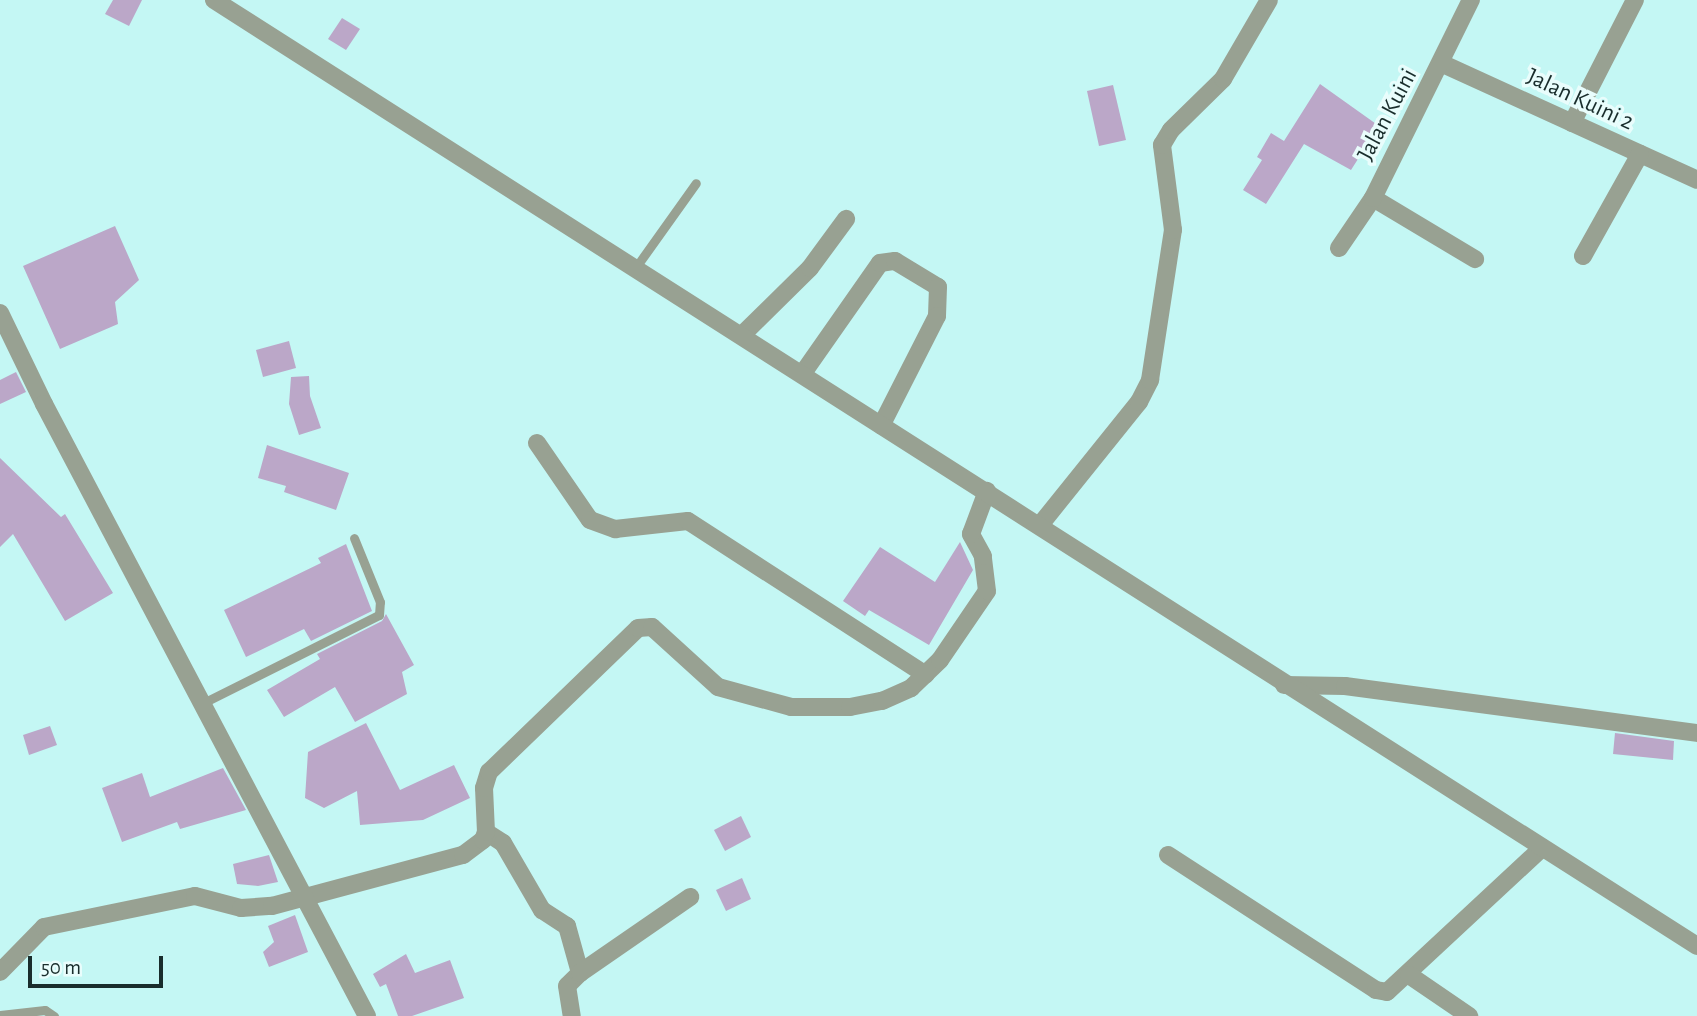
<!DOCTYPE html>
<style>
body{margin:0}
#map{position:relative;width:1697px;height:1016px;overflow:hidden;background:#c4f7f4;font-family:"Alegreya Sans",sans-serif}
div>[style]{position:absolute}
.building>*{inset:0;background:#bba7c8}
.service>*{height:9px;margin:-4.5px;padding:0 4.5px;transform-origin:4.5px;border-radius:4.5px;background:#98a192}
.minor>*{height:18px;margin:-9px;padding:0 9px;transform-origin:9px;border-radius:9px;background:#98a192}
.tertiary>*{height:18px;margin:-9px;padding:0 9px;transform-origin:9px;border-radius:9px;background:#98a192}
span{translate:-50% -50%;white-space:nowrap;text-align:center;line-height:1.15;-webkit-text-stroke:7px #e9fdfc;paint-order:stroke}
.street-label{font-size:24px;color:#192d2c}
.scale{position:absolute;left:28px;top:956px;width:135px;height:32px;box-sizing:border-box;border:4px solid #192d2c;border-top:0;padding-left:9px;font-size:21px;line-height:24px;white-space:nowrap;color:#192d2c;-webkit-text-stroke:5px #e9fdfc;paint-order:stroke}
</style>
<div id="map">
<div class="building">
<i style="clip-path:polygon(113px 0,142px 0,129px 26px,105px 14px)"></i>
<i style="clip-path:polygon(342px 18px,360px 29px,346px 50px,328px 39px)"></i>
<i style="clip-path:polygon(1320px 84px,1379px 126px,1351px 170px,1304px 144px,1266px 204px,1243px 190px,1262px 160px,1257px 157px,1271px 133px,1284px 141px)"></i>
<i style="clip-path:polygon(1113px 85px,1126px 140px,1099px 146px,1087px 91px)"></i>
<i style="clip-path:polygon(115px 226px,139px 280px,115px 302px,118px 324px,60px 349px,23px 266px)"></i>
<i style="clip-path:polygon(289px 341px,296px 368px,263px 377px,256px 350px)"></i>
<i style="clip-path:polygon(16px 372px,26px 392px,0 404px,0 380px)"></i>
<i style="clip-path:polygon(309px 376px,310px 396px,321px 428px,299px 435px,289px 404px,291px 377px)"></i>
<i style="clip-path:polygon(267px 445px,349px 473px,336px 510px,284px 492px,286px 486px,258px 478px)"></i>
<i style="clip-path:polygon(0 458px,61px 517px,65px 514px,113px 593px,65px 621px,13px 534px,0 547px)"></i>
<i style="clip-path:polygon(960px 542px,973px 570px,929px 645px,869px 610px,865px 616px,843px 601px,880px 547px,935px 582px)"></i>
<i style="clip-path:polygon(346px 544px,372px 611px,311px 641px,304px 629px,246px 657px,224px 610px,321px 563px,318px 558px)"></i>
<i style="clip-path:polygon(386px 614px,414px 665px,402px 672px,407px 694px,355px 722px,335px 687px,284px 717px,267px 690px,320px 659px,317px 654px,382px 621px)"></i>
<i style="clip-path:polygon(366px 723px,400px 790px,454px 765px,470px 798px,423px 820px,360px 825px,357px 791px,324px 808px,305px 798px,308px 752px)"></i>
<i style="clip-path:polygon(50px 726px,57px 745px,29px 755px,23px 735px)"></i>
<i style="clip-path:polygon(1615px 733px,1674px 741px,1673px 760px,1613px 754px)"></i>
<i style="clip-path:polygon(223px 768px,246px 810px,180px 829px,177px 822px,122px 842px,102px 788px,142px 773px,150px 797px)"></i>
<i style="clip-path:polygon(741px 816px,751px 837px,725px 851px,714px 830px)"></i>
<i style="clip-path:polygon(269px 855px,278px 882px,258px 886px,237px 884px,233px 864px)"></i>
<i style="clip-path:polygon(742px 878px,751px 899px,726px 911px,716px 890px)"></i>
<i style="clip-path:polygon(295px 915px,308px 952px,269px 967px,263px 952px,274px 942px,268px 926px)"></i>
<i style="clip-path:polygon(406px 954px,415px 973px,450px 960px,464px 998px,412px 1016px,398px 1016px,386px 984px,380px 987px,373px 974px)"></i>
</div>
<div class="service">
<i style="left:636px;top:267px;width:103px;rotate:-54.5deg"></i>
<i style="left:201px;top:704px;width:199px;rotate:-26.6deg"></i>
<i style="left:379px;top:615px;width:13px;rotate:-86deg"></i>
<i style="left:380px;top:602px;width:69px;rotate:-112.1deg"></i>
<i style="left:0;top:1015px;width:45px;rotate:-6.3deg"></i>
<i style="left:45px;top:1010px;width:11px;rotate:34deg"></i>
</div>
<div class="minor">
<i style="left:1443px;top:64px;width:279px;rotate:24.5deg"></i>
<i style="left:1572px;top:123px;width:138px;rotate:-62.9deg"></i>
<i style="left:1373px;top:198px;width:119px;rotate:30.9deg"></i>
<i style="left:1339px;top:248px;width:60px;rotate:-55.8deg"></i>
<i style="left:1373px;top:198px;width:221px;rotate:-63.7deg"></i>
<i style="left:1583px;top:256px;width:117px;rotate:-60.8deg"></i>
<i style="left:742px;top:335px;width:95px;rotate:-44.6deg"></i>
<i style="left:810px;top:268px;width:61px;rotate:-53.7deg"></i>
<i style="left:803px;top:373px;width:134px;rotate:-55deg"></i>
<i style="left:880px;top:263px;width:15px;rotate:-8deg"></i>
<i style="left:895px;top:261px;width:50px;rotate:31.2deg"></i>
<i style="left:938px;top:287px;width:29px;rotate:92deg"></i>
<i style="left:937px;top:316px;width:123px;rotate:117deg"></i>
<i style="left:537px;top:443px;width:93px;rotate:55.5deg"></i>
<i style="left:590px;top:520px;width:27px;rotate:20deg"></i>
<i style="left:615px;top:529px;width:73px;rotate:-6.3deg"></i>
<i style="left:688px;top:521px;width:283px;rotate:32.9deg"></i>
<i style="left:1040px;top:525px;width:158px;rotate:-51.2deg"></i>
<i style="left:1139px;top:402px;width:25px;rotate:-63deg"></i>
<i style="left:1150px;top:380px;width:152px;rotate:-81.3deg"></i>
<i style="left:1173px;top:230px;width:86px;rotate:-97.4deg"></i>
<i style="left:1162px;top:145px;width:17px;rotate:-59deg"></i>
<i style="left:1171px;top:130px;width:73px;rotate:-44.4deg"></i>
<i style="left:1223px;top:79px;width:91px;rotate:-59.8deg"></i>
<i style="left:1284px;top:685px;width:61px;rotate:0.9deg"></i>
<i style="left:1345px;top:686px;width:355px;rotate:7.6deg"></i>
<i style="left:486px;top:832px;width:20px;rotate:33deg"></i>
<i style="left:503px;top:843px;width:78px;rotate:59.8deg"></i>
<i style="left:542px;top:910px;width:30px;rotate:33deg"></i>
<i style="left:567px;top:926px;width:49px;rotate:74.5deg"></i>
<i style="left:580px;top:973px;width:18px;rotate:135deg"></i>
<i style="left:567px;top:986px;width:30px;rotate:81deg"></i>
<i style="left:1168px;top:855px;width:248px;rotate:33deg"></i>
<i style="left:1376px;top:990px;width:11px;rotate:10deg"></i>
<i style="left:1387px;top:992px;width:212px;rotate:-42.9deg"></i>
<i style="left:0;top:972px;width:63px;rotate:-45.6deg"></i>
<i style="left:44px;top:927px;width:154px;rotate:-11.6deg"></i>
<i style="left:195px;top:896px;width:48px;rotate:14.6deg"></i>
<i style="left:241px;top:908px;width:31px;rotate:-4deg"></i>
<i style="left:272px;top:906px;width:198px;rotate:-15deg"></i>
<i style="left:463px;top:855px;width:25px;rotate:-37deg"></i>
<i style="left:483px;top:840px;width:9px;rotate:-69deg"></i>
<i style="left:486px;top:832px;width:44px;rotate:-92.6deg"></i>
<i style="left:484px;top:788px;width:17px;rotate:-73deg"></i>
<i style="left:489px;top:772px;width:207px;rotate:-44deg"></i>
<i style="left:638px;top:628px;width:14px;rotate:-4deg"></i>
<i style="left:652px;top:627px;width:89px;rotate:42.3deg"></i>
<i style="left:718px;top:687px;width:76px;rotate:15.3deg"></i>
<i style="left:791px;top:707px;width:59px"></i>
<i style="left:850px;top:707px;width:33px;rotate:-11deg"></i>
<i style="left:882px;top:701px;width:32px;rotate:-24deg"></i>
<i style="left:911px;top:688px;width:40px;rotate:-44deg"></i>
<i style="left:940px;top:660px;width:83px;rotate:-55.7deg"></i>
<i style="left:987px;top:591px;width:35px;rotate:-97deg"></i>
<i style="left:983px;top:556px;width:25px;rotate:-119deg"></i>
<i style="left:971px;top:534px;width:46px;rotate:-69.6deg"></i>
<i style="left:580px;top:973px;width:134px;rotate:-34.6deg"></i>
<i style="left:1409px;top:975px;width:73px;rotate:34.3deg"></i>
</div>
<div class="tertiary">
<i style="left:214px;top:0;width:1759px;rotate:32.53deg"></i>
<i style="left:0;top:313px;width:101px;rotate:64.2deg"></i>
<i style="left:44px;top:404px;width:692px;rotate:62.18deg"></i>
</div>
<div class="street-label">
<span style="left:1580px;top:100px;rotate:25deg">Jalan Kuini 2</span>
<span style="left:1388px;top:115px;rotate:-62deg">Jalan Kuini</span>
</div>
<div class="scale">50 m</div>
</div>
